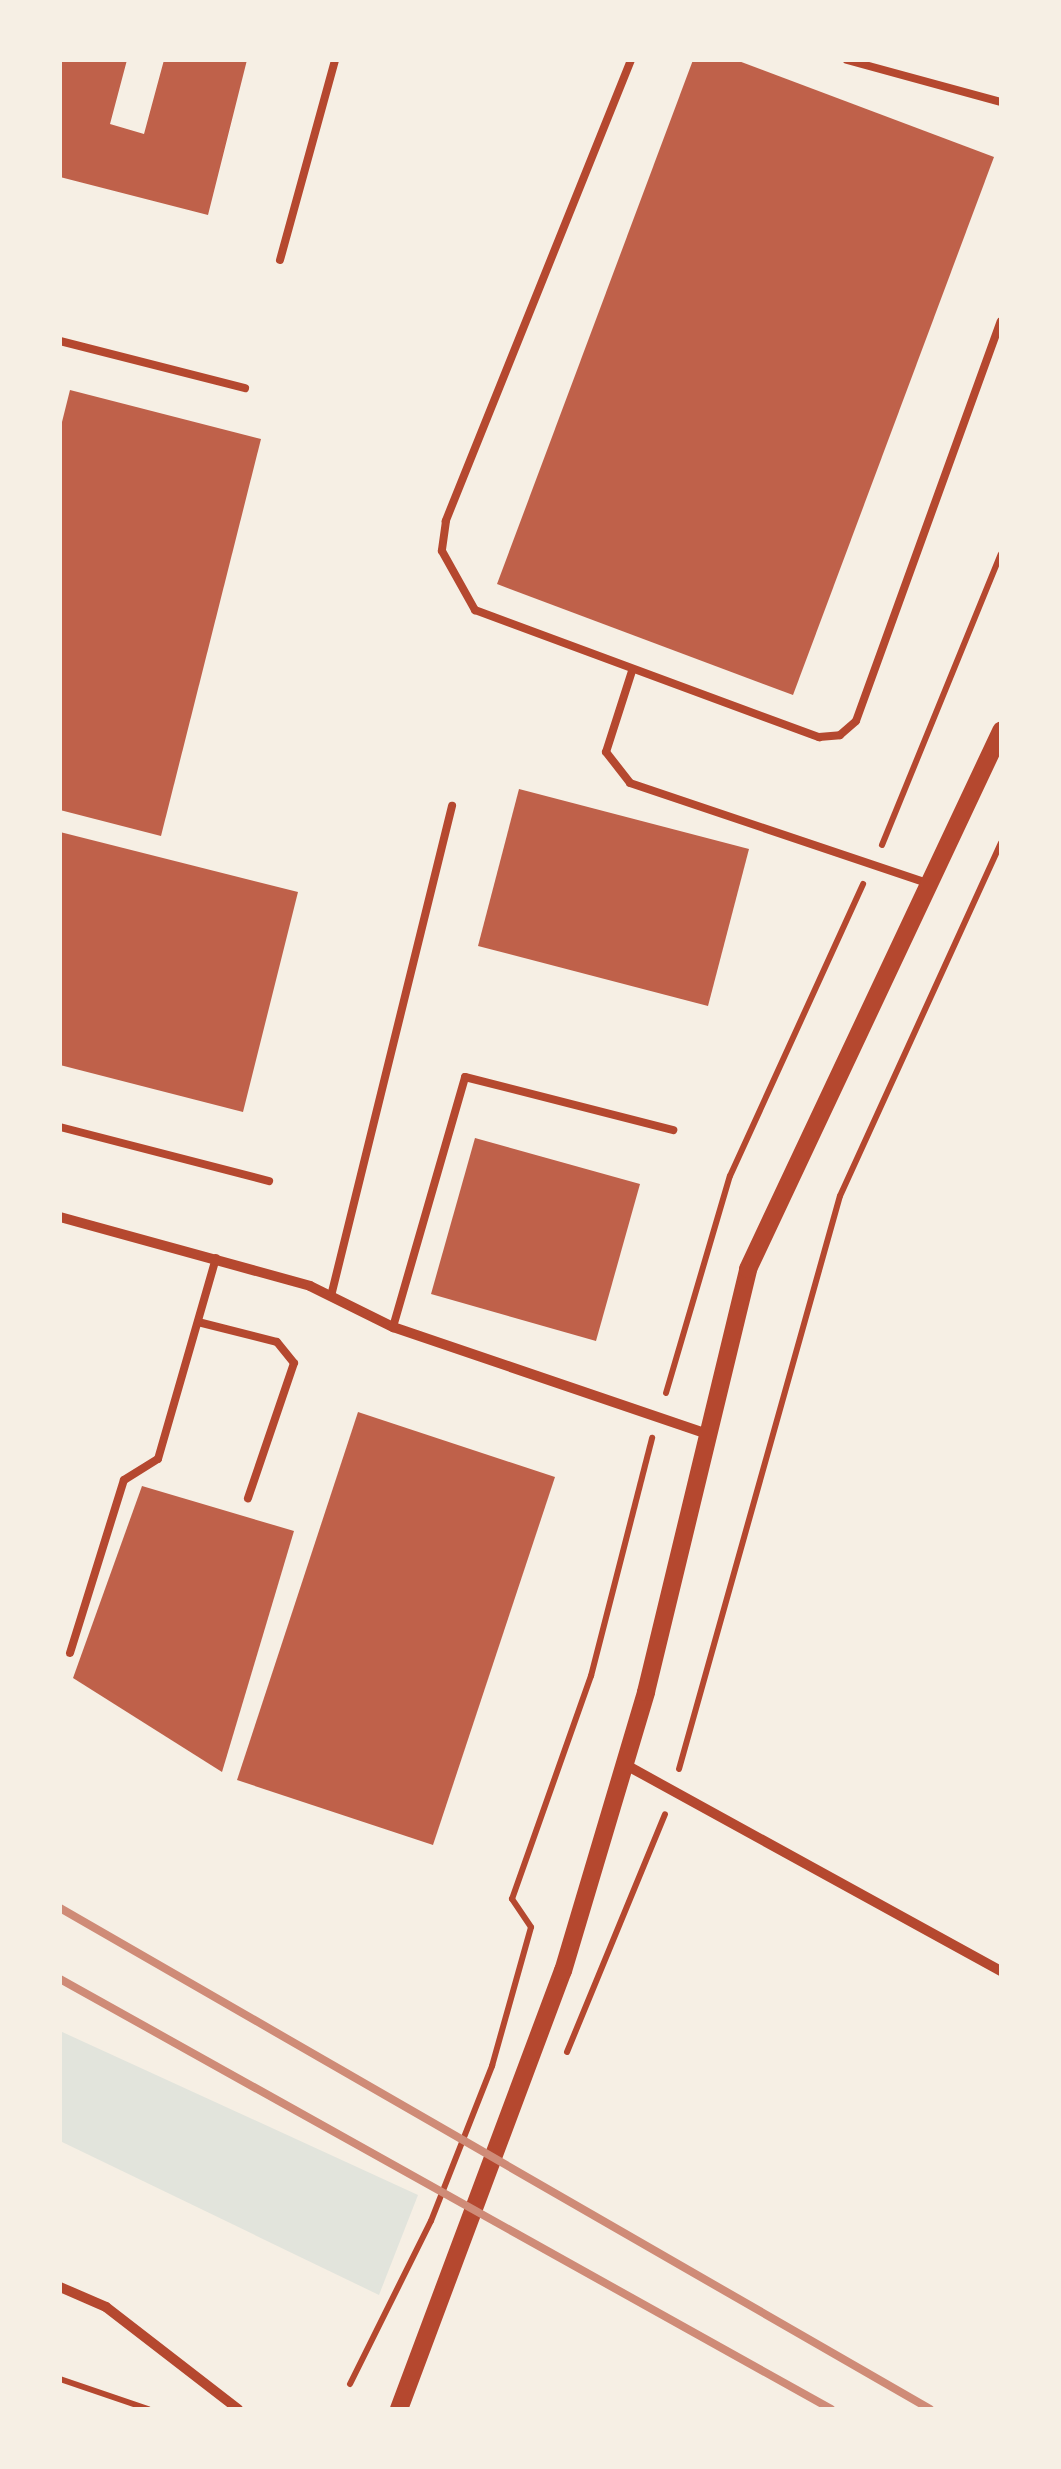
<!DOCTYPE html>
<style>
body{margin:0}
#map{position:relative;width:1061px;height:2469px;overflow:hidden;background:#f6efe4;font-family:"Space Grotesk",sans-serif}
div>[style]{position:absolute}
.green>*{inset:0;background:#e2e4dc}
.building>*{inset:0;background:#bf614a}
.path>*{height:6px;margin:-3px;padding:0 3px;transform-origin:3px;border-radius:3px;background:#b5482f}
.service>*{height:8px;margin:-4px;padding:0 4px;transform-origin:4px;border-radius:4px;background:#b5482f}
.minor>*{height:10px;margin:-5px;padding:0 5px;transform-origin:5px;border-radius:5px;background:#b5482f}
.tertiary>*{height:18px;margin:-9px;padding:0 9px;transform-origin:9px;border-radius:9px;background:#b5482f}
.rail>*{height:8px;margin:-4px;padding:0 4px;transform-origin:4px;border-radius:4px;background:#cf8b77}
span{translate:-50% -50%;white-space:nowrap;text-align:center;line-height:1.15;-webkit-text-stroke:9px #f6efe4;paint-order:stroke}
.frame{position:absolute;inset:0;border:62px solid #f6efe4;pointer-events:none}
</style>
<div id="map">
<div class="green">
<i style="clip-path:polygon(60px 2031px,418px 2195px,379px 2295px,60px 2141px)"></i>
</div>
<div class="building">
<i style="clip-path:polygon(60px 60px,127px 60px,110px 124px,144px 134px,164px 60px,247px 60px,208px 215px,60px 177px)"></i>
<i style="clip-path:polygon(693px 60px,736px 60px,994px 157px,793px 695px,497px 584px)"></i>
<i style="clip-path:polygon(70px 390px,261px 439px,161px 836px,60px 810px,60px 430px)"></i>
<i style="clip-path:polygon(519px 789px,749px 849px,708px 1006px,478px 946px)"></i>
<i style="clip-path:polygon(60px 832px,298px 892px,243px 1112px,60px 1065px)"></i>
<i style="clip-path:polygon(475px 1138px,640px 1184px,596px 1341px,431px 1294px)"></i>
<i style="clip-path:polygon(358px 1412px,555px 1477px,433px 1845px,237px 1780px)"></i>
<i style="clip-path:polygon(142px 1486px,294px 1531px,222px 1772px,73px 1678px)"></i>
</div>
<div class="path">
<i style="left:882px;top:845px;width:314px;rotate:-67.8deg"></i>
<i style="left:666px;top:1393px;width:226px;rotate:-73.6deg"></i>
<i style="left:730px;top:1176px;width:321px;rotate:-65.5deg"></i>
<i style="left:679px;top:1769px;width:595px;rotate:-74.31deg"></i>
<i style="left:840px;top:1196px;width:388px;rotate:-65.5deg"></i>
<i style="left:567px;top:2052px;width:257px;rotate:-67.6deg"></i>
<i style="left:60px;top:2379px;width:93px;rotate:18.8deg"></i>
<i style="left:350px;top:2384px;width:182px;rotate:-63.6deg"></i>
<i style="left:431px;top:2221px;width:167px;rotate:-68.5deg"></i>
<i style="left:492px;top:2066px;width:144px;rotate:-74.3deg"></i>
<i style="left:531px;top:1927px;width:34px;rotate:-124deg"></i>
<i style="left:512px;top:1899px;width:237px;rotate:-70.5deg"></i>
<i style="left:591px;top:1676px;width:246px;rotate:-75.6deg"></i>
</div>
<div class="service">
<i style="left:631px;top:60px;width:497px;rotate:111.9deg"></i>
<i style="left:446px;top:521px;width:30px;rotate:98deg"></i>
<i style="left:442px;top:551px;width:68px;rotate:60.8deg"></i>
<i style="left:475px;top:610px;width:367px;rotate:20.3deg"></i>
<i style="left:819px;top:737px;width:21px;rotate:-5deg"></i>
<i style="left:840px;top:735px;width:21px;rotate:-41deg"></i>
<i style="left:856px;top:721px;width:425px;rotate:-70.1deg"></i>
<i style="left:847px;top:60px;width:160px;rotate:15.3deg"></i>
<i style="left:280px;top:260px;width:207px;rotate:-74.6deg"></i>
<i style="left:60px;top:341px;width:191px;rotate:14.3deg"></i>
<i style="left:632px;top:671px;width:85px;rotate:107.8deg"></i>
<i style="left:606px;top:752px;width:39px;rotate:52deg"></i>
<i style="left:630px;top:783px;width:313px;rotate:18.6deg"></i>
<i style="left:60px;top:1127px;width:216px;rotate:14.5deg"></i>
<i style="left:331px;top:1296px;width:505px;rotate:-76.13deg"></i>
<i style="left:198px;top:1322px;width:81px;rotate:14.2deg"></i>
<i style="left:277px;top:1342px;width:27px;rotate:51deg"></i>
<i style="left:294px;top:1363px;width:143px;rotate:108.8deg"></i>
<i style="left:393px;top:1327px;width:260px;rotate:-73.9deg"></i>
<i style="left:465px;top:1077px;width:215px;rotate:14.3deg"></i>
<i style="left:70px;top:1653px;width:181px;rotate:-72.7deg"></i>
<i style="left:124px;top:1480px;width:40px;rotate:-32deg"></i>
<i style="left:158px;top:1459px;width:209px;rotate:-73.9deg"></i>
</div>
<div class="minor">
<i style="left:60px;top:1217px;width:259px;rotate:15.4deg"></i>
<i style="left:310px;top:1286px;width:93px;rotate:26.3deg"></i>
<i style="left:393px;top:1327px;width:336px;rotate:18.8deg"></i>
<i style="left:626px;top:1765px;width:428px;rotate:28.8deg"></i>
<i style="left:60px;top:2287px;width:50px;rotate:23.5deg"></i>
<i style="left:106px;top:2307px;width:167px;rotate:37.7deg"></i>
</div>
<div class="tertiary">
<i style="left:399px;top:2409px;width:468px;rotate:-69.5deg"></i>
<i style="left:563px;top:1971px;width:291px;rotate:-73.4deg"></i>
<i style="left:646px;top:1692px;width:435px;rotate:-76.4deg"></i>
<i style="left:748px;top:1269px;width:595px;rotate:-64.81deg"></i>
</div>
<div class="rail">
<i style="left:60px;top:1908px;width:1004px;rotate:29.94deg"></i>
<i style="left:60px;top:1979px;width:883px;rotate:29.15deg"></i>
</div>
<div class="frame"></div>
</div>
